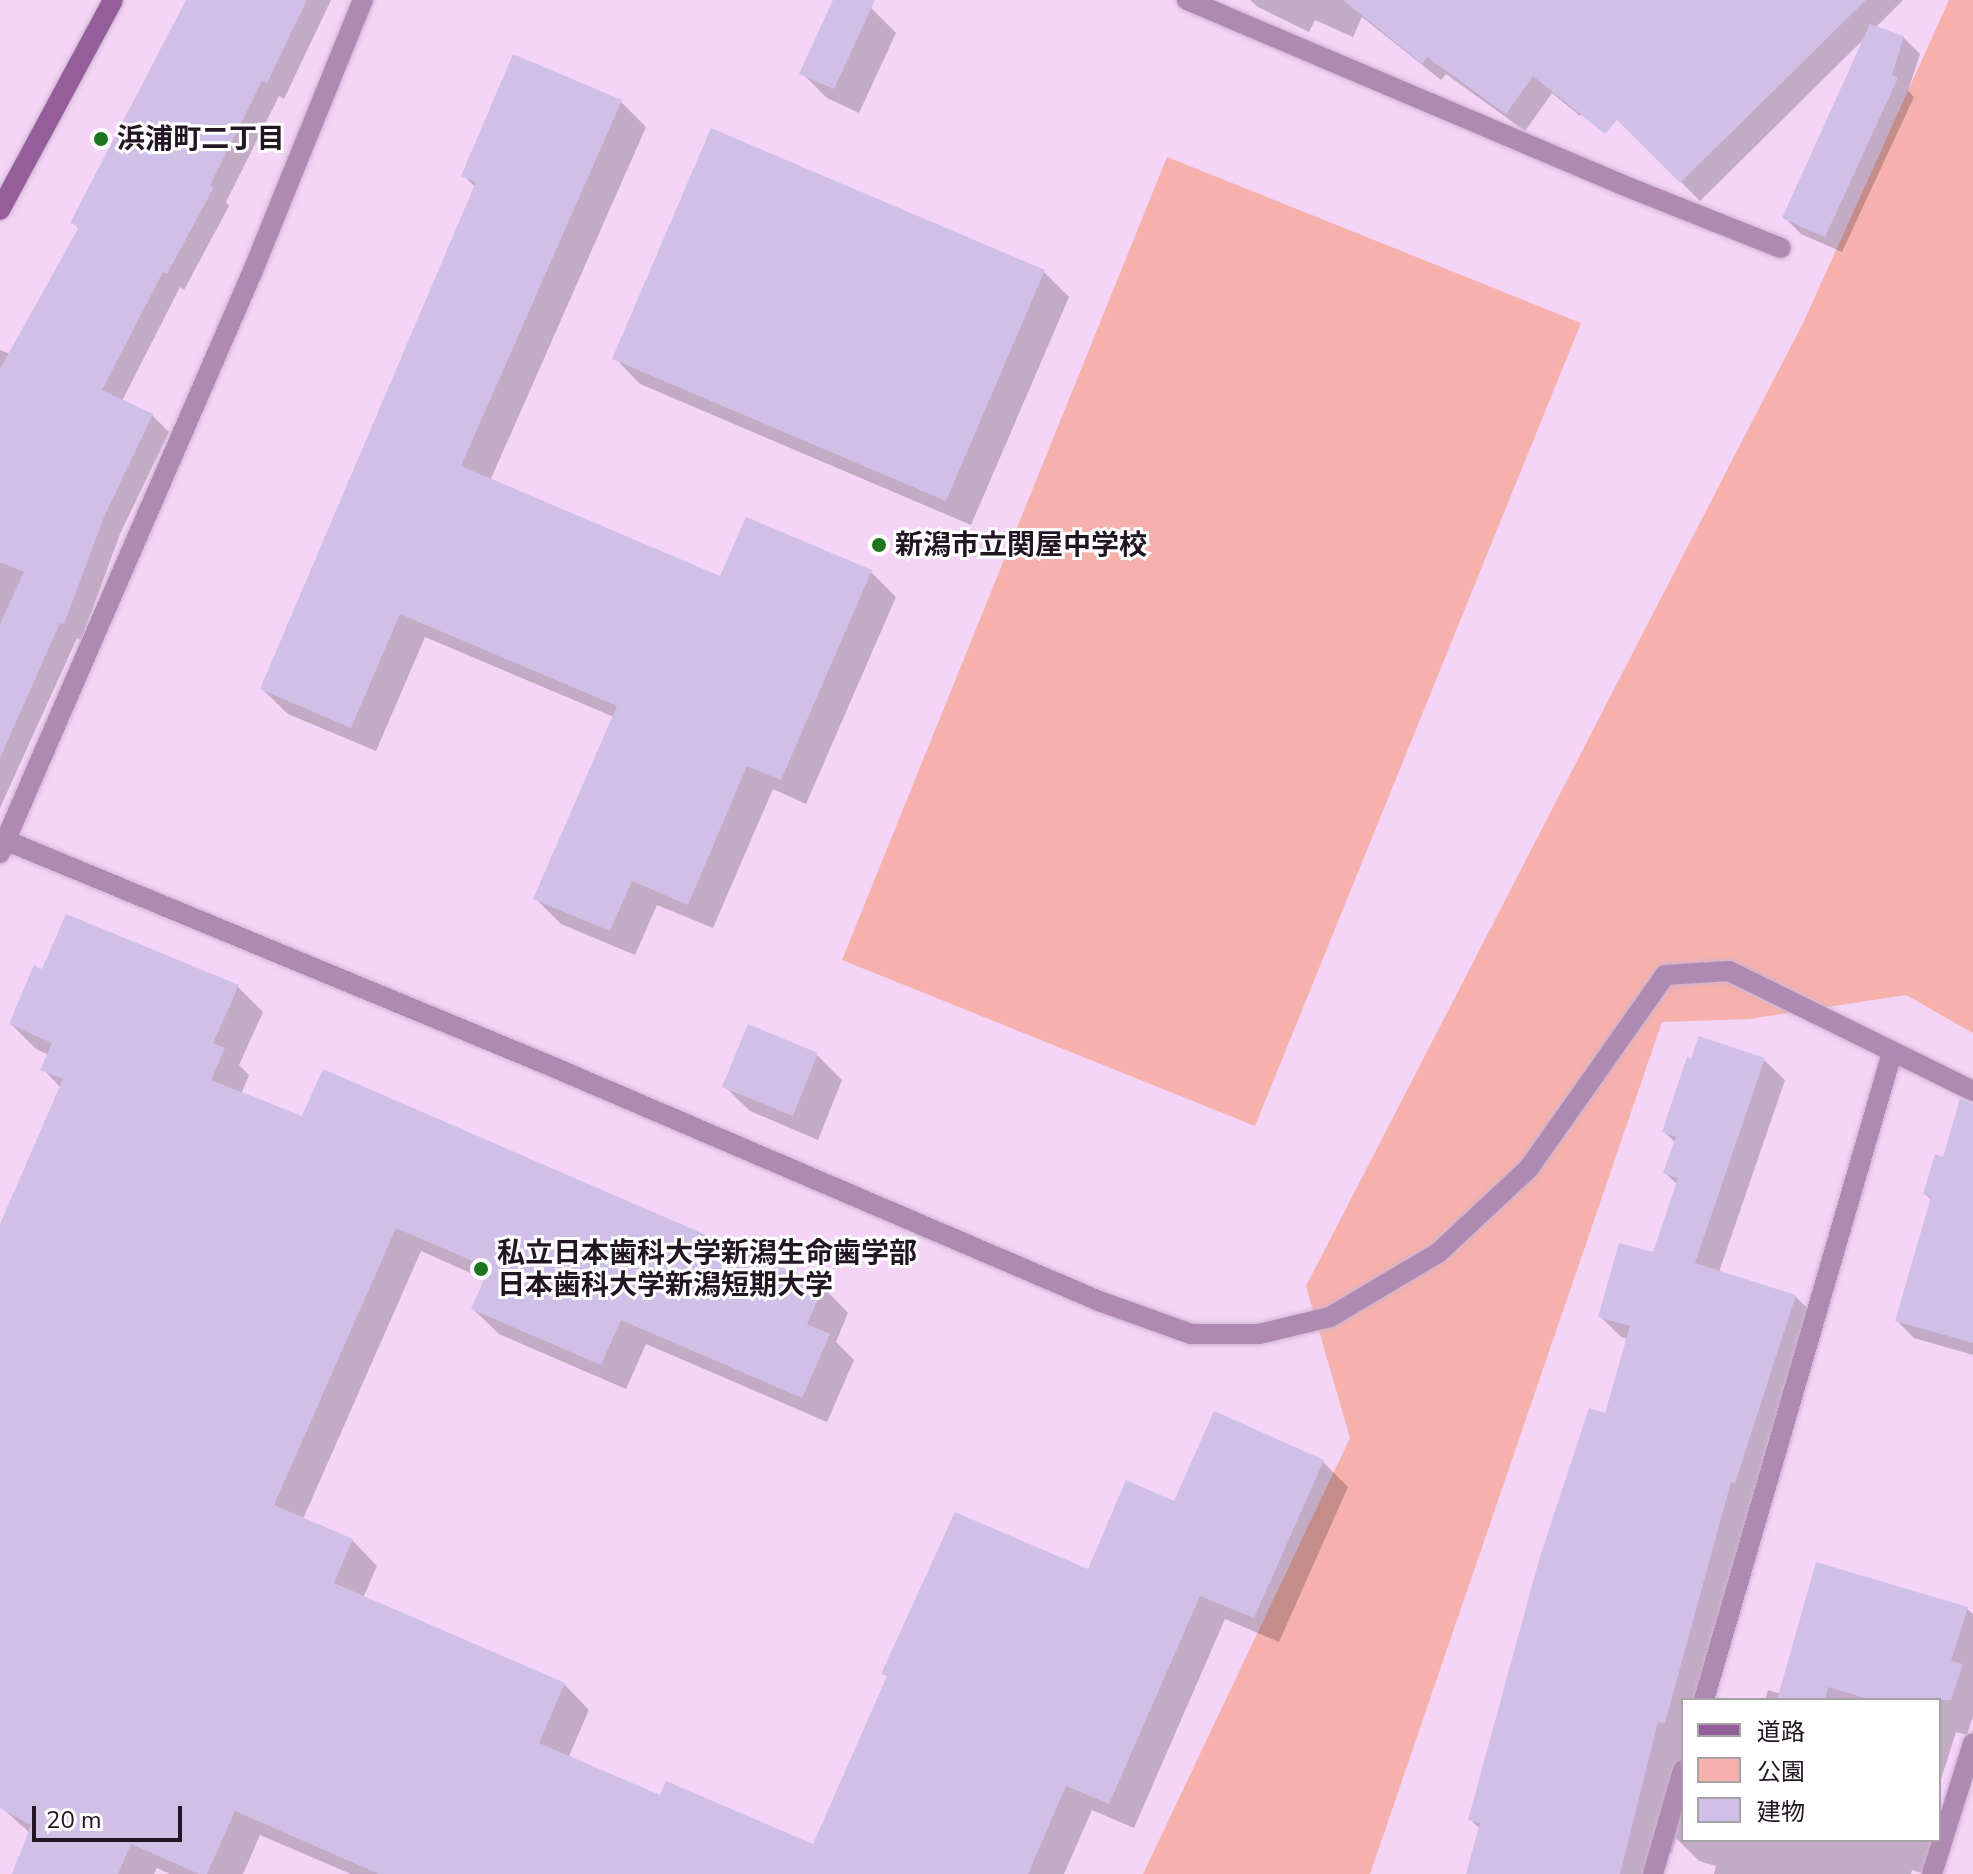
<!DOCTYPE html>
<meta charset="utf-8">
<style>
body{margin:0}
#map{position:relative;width:1973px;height:1874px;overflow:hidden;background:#f4d5f7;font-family:"Nunito Sans","Noto Sans JP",sans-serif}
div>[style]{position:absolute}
.green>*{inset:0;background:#f6b1ac}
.shadow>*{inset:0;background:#0003}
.building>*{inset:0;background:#d0c0e8}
.roads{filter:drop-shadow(0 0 2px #ceb3d1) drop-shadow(0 0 2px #ceb3d1)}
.street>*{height:20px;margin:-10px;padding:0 10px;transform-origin:10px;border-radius:10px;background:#ae89b2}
.secondary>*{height:20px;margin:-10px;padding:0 10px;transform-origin:10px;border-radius:10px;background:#935e9a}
.dots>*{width:22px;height:22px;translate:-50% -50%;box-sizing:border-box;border:4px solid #fff;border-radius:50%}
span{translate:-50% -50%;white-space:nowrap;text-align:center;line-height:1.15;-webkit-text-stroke:6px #fff;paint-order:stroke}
.poi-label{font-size:28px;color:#211622;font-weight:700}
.left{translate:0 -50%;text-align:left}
.legend{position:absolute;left:1681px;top:1698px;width:260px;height:144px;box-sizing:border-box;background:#fff;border:2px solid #a6a2a7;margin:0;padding:10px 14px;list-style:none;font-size:24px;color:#211622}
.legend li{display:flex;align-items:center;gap:16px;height:40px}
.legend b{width:40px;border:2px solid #a6a2a7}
.scale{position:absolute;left:32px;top:1806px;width:150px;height:36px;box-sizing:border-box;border:4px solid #211622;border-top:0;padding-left:10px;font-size:24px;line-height:28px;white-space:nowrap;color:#211622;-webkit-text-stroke:6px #fff;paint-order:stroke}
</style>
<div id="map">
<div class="green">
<i style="clip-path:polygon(1949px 0,1973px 0,1973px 1033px,1906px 995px,1749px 1019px,1662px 1022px,1370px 1874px,1143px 1874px,1350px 1438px,1306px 1286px,1804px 321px)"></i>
<i style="clip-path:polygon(1167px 157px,1581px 323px,1255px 1126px,842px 960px)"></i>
</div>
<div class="shadow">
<i style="clip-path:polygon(187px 0,331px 0,284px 99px,279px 96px,226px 202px,229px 206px,184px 290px,180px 287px,122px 401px,152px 415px,169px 432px,120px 534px,81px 640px,77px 638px,0 808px,0 350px,10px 354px,80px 230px,73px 222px)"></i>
<i style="clip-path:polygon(836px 0,855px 0,871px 8px,896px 33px,859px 113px,827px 98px,802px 73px)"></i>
<i style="clip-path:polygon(1250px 0,1616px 0,1580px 116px,1552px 93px,1525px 131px,1446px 74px,1441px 80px,1362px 17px,1353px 37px,1315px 20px,1309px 32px,1258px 7px)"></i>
<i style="clip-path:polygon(1667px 0,1903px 0,1875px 28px,1903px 37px,1920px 54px,1908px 91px,1914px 97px,1842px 252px,1801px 234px,1784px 217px,1867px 36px,1700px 201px,1621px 122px)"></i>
<i style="clip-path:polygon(514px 57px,621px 102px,646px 127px,490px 481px,721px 579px,871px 572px,896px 597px,806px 804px,773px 789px,713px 928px,657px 905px,635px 955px,561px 924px,536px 899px,614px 717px,425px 637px,376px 751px,288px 714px,262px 689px,476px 188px,463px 175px)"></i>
<i style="clip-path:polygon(1044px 272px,1069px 297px,971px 525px,640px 384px,615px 358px)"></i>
<i style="clip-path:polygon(43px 971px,238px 987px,263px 1012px,239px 1065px,249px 1075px,241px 1094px,303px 1119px,823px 1287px,848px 1313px,836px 1342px,854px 1360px,827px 1422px,646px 1344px,626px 1389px,499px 1334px,473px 1309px,486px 1280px,421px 1251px,303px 1519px,352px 1540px,377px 1566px,363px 1598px,564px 1684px,589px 1710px,568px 1758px,661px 1798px,814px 1847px,888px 1677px,884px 1673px,1089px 1571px,1175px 1504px,1215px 1414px,1323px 1462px,1348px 1487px,1279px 1642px,1225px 1619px,1134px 1828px,1092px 1810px,1064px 1874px,351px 1874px,260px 1835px,243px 1874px,170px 1874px,157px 1868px,154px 1874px,14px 1874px,30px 1833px,0 1806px,0 1229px,61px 1088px,43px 1069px,49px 1055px,36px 1049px,11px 1024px)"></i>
<i style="clip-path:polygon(817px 1055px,842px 1080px,818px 1140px,750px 1111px,724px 1086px)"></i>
<i style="clip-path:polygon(1764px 1060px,1785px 1080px,1719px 1272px,1795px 1296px,1816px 1317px,1697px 1700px,1683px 1700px,1683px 1840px,1932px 1840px,1922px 1873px,1912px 1870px,1911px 1874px,1714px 1874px,1716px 1866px,1699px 1861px,1676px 1838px,1672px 1853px,1652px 1847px,1645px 1874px,1468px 1874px,1481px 1830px,1470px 1819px,1607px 1415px,1628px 1339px,1621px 1337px,1600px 1316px,1654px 1255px,1678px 1185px,1665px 1173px,1676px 1143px,1664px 1132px)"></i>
<i style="clip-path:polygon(1973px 1168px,1973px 1355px,1914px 1338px,1897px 1321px,1932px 1201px,1925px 1194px)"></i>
<i style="clip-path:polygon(1967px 1609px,1973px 1614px,1973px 1716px,1967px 1735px,1956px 1732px,1939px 1786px,1939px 1700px,1765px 1700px,1768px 1690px,1781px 1694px)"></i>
</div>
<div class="building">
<i style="clip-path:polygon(186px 0,307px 0,267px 83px,262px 81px,210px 185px,214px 187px,167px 274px,163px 272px,102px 390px,153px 414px,104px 517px,64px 624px,60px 623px,0 758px,0 624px,24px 572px,0 562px,0 369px,79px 227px,70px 223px)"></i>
<i style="clip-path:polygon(833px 0,875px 0,834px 89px,799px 74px)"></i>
<i style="clip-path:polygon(1343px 0,1866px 0,1680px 183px,1617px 120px,1605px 134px,1533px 76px,1506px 114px,1427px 57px,1422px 64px)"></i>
<i style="clip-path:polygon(1870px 24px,1904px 36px,1892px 75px,1898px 78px,1825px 237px,1782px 218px)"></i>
<i style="clip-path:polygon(513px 54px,622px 100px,461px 466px,720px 576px,746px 517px,872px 570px,781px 780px,747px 766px,688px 905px,632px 881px,610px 931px,533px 899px,617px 706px,400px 614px,351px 728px,260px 689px,476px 182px,461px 176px)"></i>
<i style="clip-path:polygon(711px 128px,1045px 270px,946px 501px,612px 359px)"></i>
<i style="clip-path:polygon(66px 914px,239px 985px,213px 1043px,225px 1048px,211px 1080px,302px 1116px,323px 1069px,824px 1286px,807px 1324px,830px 1334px,802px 1398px,621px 1320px,601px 1365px,471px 1309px,489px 1268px,396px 1228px,274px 1505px,353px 1539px,334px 1583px,565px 1683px,539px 1743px,660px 1795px,666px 1781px,813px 1844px,887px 1676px,881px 1674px,955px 1512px,1088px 1569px,1126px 1480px,1174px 1501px,1214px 1411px,1324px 1460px,1254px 1618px,1200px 1596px,1109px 1804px,1066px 1786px,1028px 1874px,379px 1874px,235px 1811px,207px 1874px,199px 1874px,131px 1844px,118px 1874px,12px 1874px,31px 1825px,0 1808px,0 1224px,63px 1079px,40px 1070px,52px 1043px,9px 1024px,34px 965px,42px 969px)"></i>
<i style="clip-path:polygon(748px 1024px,818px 1053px,793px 1116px,722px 1087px)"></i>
<i style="clip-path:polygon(1699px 1036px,1765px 1058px,1695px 1263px,1796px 1295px,1735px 1483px,1731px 1482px,1665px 1723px,1658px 1722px,1620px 1874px,1466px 1874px,1480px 1823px,1468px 1820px,1539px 1560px,1589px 1408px,1605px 1413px,1630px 1326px,1598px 1317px,1619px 1243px,1653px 1252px,1678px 1178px,1663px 1173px,1676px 1137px,1662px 1132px,1687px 1057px,1691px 1059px)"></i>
<i style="clip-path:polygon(1960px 1099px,1973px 1104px,1973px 1343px,1895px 1321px,1931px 1197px,1923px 1194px,1935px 1154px,1943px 1157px)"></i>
<i style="clip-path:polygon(1816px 1562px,1968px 1607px,1951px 1661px,1963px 1664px,1951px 1700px,1872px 1700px,1828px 1687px,1825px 1700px,1777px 1700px)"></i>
</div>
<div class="roads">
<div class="street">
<i style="left:1187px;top:0;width:470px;rotate:23deg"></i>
<i style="left:1620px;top:184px;width:173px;rotate:21.7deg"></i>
<i style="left:0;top:838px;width:599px;rotate:22.49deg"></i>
<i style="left:553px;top:1067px;width:594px;rotate:23.2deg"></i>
<i style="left:1099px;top:1301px;width:98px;rotate:19.7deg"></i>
<i style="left:1191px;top:1334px;width:68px"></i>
<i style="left:1259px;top:1334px;width:73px;rotate:-13.5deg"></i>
<i style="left:1330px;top:1317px;width:126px;rotate:-30.7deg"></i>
<i style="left:1438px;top:1253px;width:125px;rotate:-43deg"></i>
<i style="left:1529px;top:1168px;width:236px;rotate:-54.8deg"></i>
<i style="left:1665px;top:975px;width:64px;rotate:-3.6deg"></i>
<i style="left:1729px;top:971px;width:272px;rotate:26.2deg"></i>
<i style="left:0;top:853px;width:632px;rotate:-66.52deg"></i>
<i style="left:252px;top:273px;width:295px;rotate:-67.9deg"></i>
<i style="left:1704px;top:1700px;width:674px;rotate:-73.8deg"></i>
<i style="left:1653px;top:1874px;width:108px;rotate:-73.9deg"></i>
<i style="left:1932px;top:1874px;width:137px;rotate:-72.6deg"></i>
</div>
<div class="secondary">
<i style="left:0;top:210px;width:238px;rotate:-61.7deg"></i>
</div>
</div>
<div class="dots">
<i style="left:101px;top:139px;background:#1f7420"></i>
<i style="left:879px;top:545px;background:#1f7420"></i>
<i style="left:481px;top:1269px;background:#1f7420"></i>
</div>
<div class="poi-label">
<span class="left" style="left:117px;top:139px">浜浦町二丁目</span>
<span class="left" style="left:895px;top:545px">新潟市立関屋中学校</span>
<span class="left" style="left:497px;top:1269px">私立日本歯科大学新潟生命歯学部<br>日本歯科大学新潟短期大学</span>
</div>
<ul class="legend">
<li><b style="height:10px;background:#935e9a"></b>道路</li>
<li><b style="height:22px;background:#f6b1ac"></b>公園</li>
<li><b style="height:22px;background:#d0c0e8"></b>建物</li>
</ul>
<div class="scale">20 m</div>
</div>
